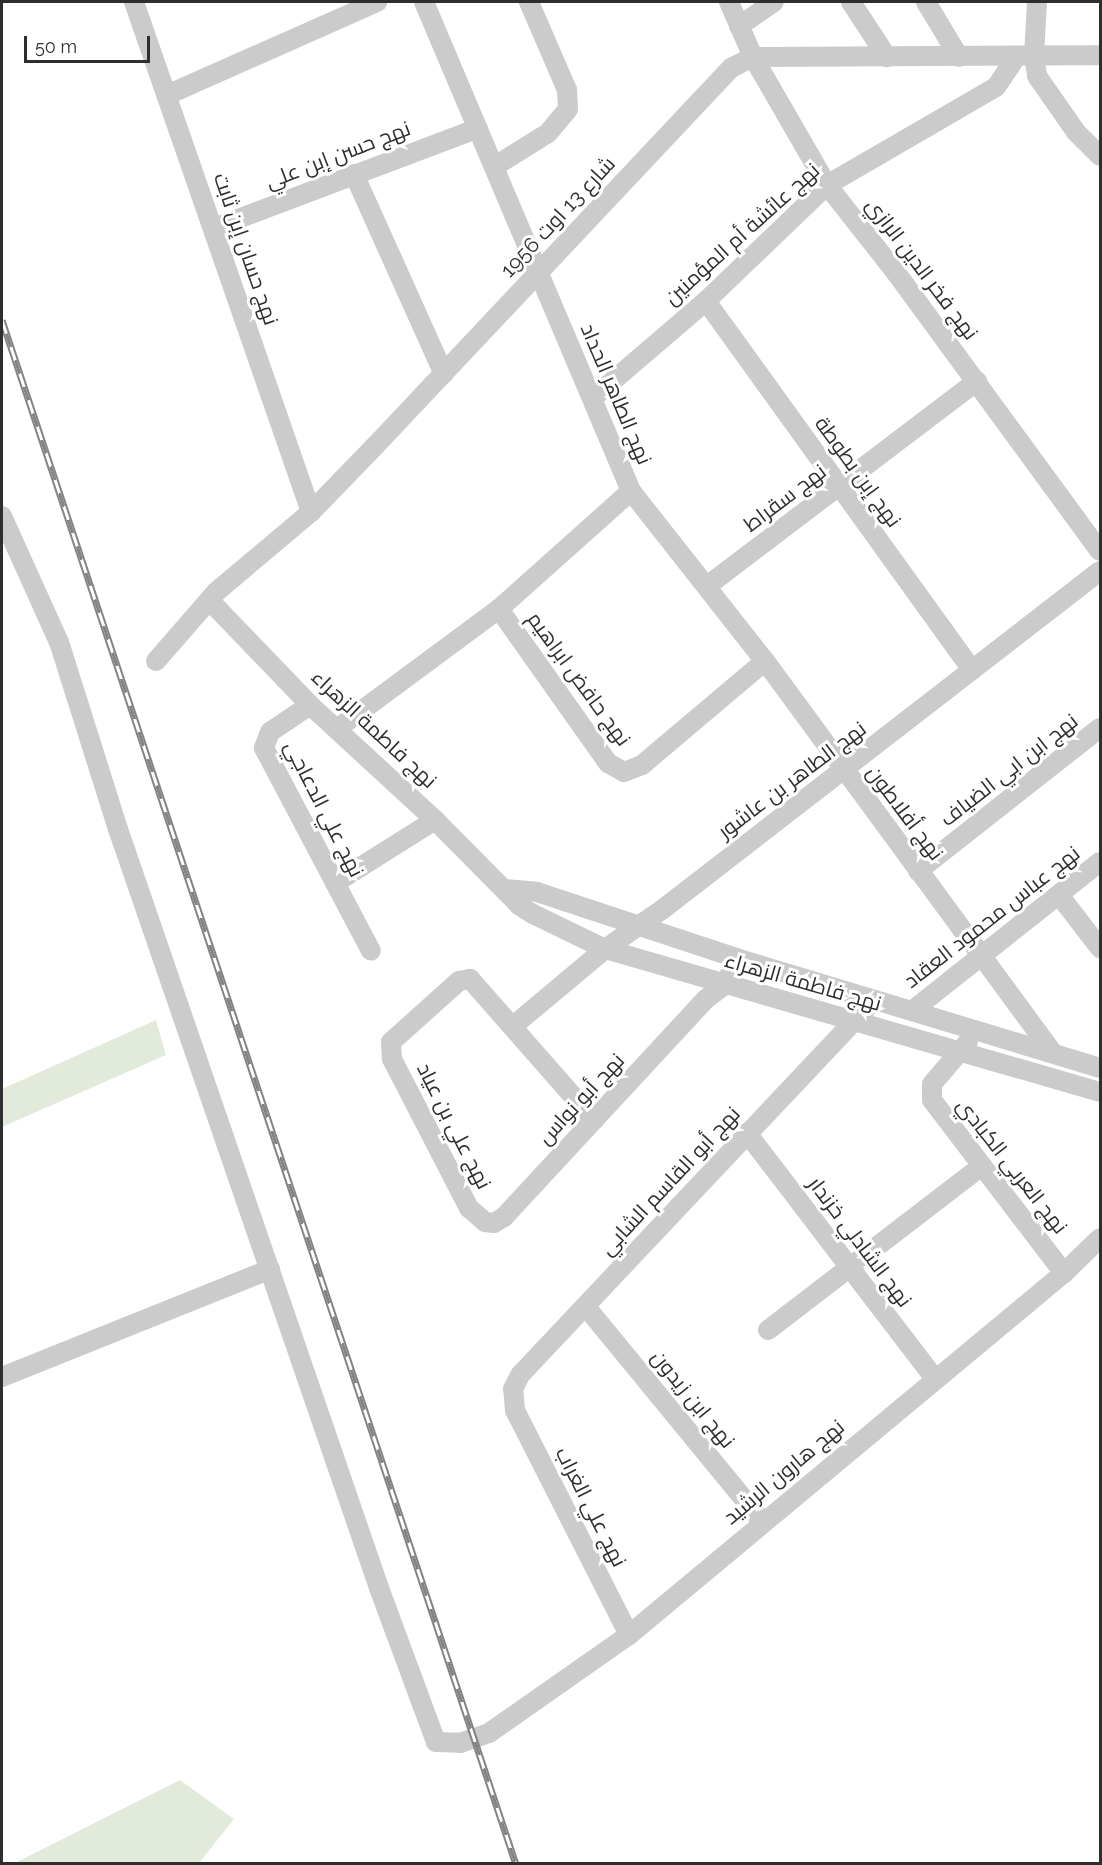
<!DOCTYPE html>
<meta charset="utf-8">
<style>
body{margin:0}
#map{position:relative;width:1102px;height:1865px;overflow:hidden;background:#fff;font-family:Raleway,Cairo,sans-serif}
div>[style]{position:absolute}
.green>*{inset:0;background:#e2ebdb}
.minor>*{height:20px;margin:-10px;padding:0 10px;transform-origin:10px;border-radius:10px;background:#cbcbcb}
.rail>*{height:7px;margin-top:-3.5px;transform-origin:0;background:repeating-linear-gradient(90deg,#fff 0 14px,#838383 0 28px);box-sizing:border-box;border-block:2px solid #838383}
span{translate:-50% -50%;white-space:nowrap;text-align:center;line-height:1.15;-webkit-text-stroke:6px #fff;paint-order:stroke}
.street-label{font-size:21px;color:#2e2e2e}
.frame{position:absolute;inset:0;border:3px solid #2e2e2e;pointer-events:none}
.scale{position:absolute;left:24px;top:36px;width:126px;height:27px;box-sizing:border-box;border:3px solid #2e2e2e;border-top:0;padding-left:8px;font-size:18px;line-height:21px;white-space:nowrap;color:#2e2e2e;-webkit-text-stroke:4px #fff;paint-order:stroke}
</style>
<div id="map">
<div class="green">
<i style="clip-path:polygon(156px 1020px,166px 1055px,2px 1127px,2px 1089px)"></i>
<i style="clip-path:polygon(180px 1780px,234px 1819px,199px 1863px,15px 1863px)"></i>
</div>
<div class="minor">
<i style="left:134px;top:2px;width:540px;rotate:70.86deg"></i>
<i style="left:729px;top:2px;width:60px;rotate:66.4deg"></i>
<i style="left:753px;top:57px;width:148px;rotate:60deg"></i>
<i style="left:827px;top:185px;width:113px;rotate:51.8deg"></i>
<i style="left:897px;top:274px;width:343px;rotate:53.8deg"></i>
<i style="left:851px;top:2px;width:66px;rotate:56.8deg"></i>
<i style="left:926px;top:2px;width:64px;rotate:59deg"></i>
<i style="left:1037px;top:2px;width:54px;rotate:93.2deg"></i>
<i style="left:1034px;top:56px;width:20px;rotate:81deg"></i>
<i style="left:1037px;top:76px;width:68px;rotate:55.1deg"></i>
<i style="left:1076px;top:132px;width:34px;rotate:45deg"></i>
<i style="left:739px;top:26px;width:42px;rotate:-34.4deg"></i>
<i style="left:167px;top:95px;width:230px;rotate:-23.9deg"></i>
<i style="left:495px;top:166px;width:62px;rotate:-31.9deg"></i>
<i style="left:548px;top:133px;width:31px;rotate:-50deg"></i>
<i style="left:568px;top:109px;width:19px;rotate:-93deg"></i>
<i style="left:567px;top:90px;width:96px;rotate:-113.4deg"></i>
<i style="left:354px;top:174px;width:219px;rotate:65.8deg"></i>
<i style="left:214px;top:228px;width:282px;rotate:-20.7deg"></i>
<i style="left:706px;top:301px;width:455px;rotate:54.2deg"></i>
<i style="left:594px;top:397px;width:148px;rotate:-40.6deg"></i>
<i style="left:706px;top:301px;width:168px;rotate:-43.8deg"></i>
<i style="left:827px;top:185px;width:195px;rotate:-30.1deg"></i>
<i style="left:996px;top:87px;width:37px;rotate:-56deg"></i>
<i style="left:631px;top:491px;width:216px;rotate:51.8deg"></i>
<i style="left:765px;top:661px;width:485px;rotate:53.7deg"></i>
<i style="left:2px;top:516px;width:138px;rotate:65.7deg"></i>
<i style="left:59px;top:642px;width:196px;rotate:72.5deg"></i>
<i style="left:118px;top:829px;width:803px;rotate:71.02deg"></i>
<i style="left:379px;top:1588px;width:164px;rotate:69.7deg"></i>
<i style="left:436px;top:1742px;width:24px;rotate:2deg"></i>
<i style="left:460px;top:1743px;width:31px;rotate:-19deg"></i>
<i style="left:489px;top:1733px;width:171px;rotate:-35deg"></i>
<i style="left:629px;top:1635px;width:566px;rotate:-39.77deg"></i>
<i style="left:1064px;top:1273px;width:50px;rotate:-44.2deg"></i>
<i style="left:707px;top:586px;width:339px;rotate:-37.2deg"></i>
<i style="left:211px;top:602px;width:143px;rotate:46.1deg"></i>
<i style="left:310px;top:705px;width:170px;rotate:42.6deg"></i>
<i style="left:435px;top:820px;width:121px;rotate:45.3deg"></i>
<i style="left:520px;top:906px;width:15px;rotate:32deg"></i>
<i style="left:533px;top:914px;width:80px;rotate:25.9deg"></i>
<i style="left:605px;top:949px;width:515px;rotate:16.11deg"></i>
<i style="left:499px;top:609px;width:189px;rotate:54.7deg"></i>
<i style="left:608px;top:763px;width:18px;rotate:29deg"></i>
<i style="left:624px;top:772px;width:19px;rotate:-21deg"></i>
<i style="left:642px;top:765px;width:161px;rotate:-40.2deg"></i>
<i style="left:156px;top:661px;width:91px;rotate:-49deg"></i>
<i style="left:216px;top:592px;width:124px;rotate:-40.1deg"></i>
<i style="left:311px;top:512px;width:93px;rotate:-45.9deg"></i>
<i style="left:376px;top:445px;width:518px;rotate:-46.72deg"></i>
<i style="left:731px;top:68px;width:25px;rotate:-27deg"></i>
<i style="left:753px;top:57px;width:347px;rotate:-0.3deg"></i>
<i style="left:310px;top:705px;width:48px;rotate:146deg"></i>
<i style="left:270px;top:732px;width:17px;rotate:111deg"></i>
<i style="left:264px;top:748px;width:229px;rotate:62.2deg"></i>
<i style="left:338px;top:728px;width:200px;rotate:-36.5deg"></i>
<i style="left:499px;top:609px;width:177px;rotate:-41.8deg"></i>
<i style="left:631px;top:491px;width:531px;rotate:-112.94deg"></i>
<i style="left:918px;top:871px;width:231px;rotate:-38.2deg"></i>
<i style="left:335px;top:883px;width:118px;rotate:-32.2deg"></i>
<i style="left:505px;top:889px;width:32px;rotate:5deg"></i>
<i style="left:537px;top:892px;width:210px;rotate:18.3deg"></i>
<i style="left:736px;top:958px;width:380px;rotate:16.8deg"></i>
<i style="left:1059px;top:895px;width:67px;rotate:52.3deg"></i>
<i style="left:913px;top:1010px;width:238px;rotate:-38.4deg"></i>
<i style="left:513px;top:1026px;width:120px;rotate:-39.9deg"></i>
<i style="left:605px;top:949px;width:70px;rotate:-34.6deg"></i>
<i style="left:663px;top:909px;width:552px;rotate:-37.72deg"></i>
<i style="left:968px;top:1042px;width:55px;rotate:130.6deg"></i>
<i style="left:932px;top:1084px;width:16px;rotate:90deg"></i>
<i style="left:932px;top:1100px;width:218px;rotate:52.7deg"></i>
<i style="left:594px;top:1120px;width:188px;rotate:-131.3deg"></i>
<i style="left:470px;top:979px;width:11px;rotate:170deg"></i>
<i style="left:459px;top:981px;width:91px;rotate:138.1deg"></i>
<i style="left:391px;top:1042px;width:17px;rotate:87deg"></i>
<i style="left:392px;top:1059px;width:168px;rotate:62.7deg"></i>
<i style="left:469px;top:1208px;width:21px;rotate:41deg"></i>
<i style="left:485px;top:1222px;width:9px;rotate:6deg"></i>
<i style="left:494px;top:1223px;width:12px;rotate:-31deg"></i>
<i style="left:504px;top:1217px;width:297px;rotate:-47.2deg"></i>
<i style="left:706px;top:999px;width:25px;rotate:-37deg"></i>
<i style="left:726px;top:984px;width:28px;rotate:-69deg"></i>
<i style="left:747px;top:1133px;width:310px;rotate:52.6deg"></i>
<i style="left:587px;top:1308px;width:276px;rotate:50.6deg"></i>
<i style="left:768px;top:1330px;width:270px;rotate:-37.5deg"></i>
<i style="left:2px;top:1377px;width:289px;rotate:-21.9deg"></i>
<i style="left:629px;top:1635px;width:252px;rotate:-116.9deg"></i>
<i style="left:515px;top:1410px;width:21px;rotate:-95deg"></i>
<i style="left:513px;top:1389px;width:16px;rotate:-63deg"></i>
<i style="left:520px;top:1375px;width:516px;rotate:-46.65deg"></i>
</div>
<div class="rail">
<i style="left:2px;top:320px;width:1627px;rotate:71.59deg"></i>
</div>
<div class="street-label">
<span style="left:338px;top:155px;rotate:-21deg">نهج حسن إبن علي</span>
<span style="left:558px;top:217px;rotate:-47deg">شارع 13 اوت 1956</span>
<span style="left:742px;top:234px;rotate:-42deg">نهج عائشة أم المؤمنين</span>
<span style="left:246px;top:249px;rotate:71deg">نهج حسان إبن ثابت</span>
<span style="left:922px;top:269px;rotate:53deg">نهج فخر الدين الرازي</span>
<span style="left:616px;top:394px;rotate:67deg">نهج الطاهر الحداد</span>
<span style="left:858px;top:472px;rotate:54deg">نهج إبن بطوطة</span>
<span style="left:785px;top:498px;rotate:-37deg">نهج سقراط</span>
<span style="left:579px;top:679px;rotate:54deg">نهج حافض ابراهيم</span>
<span style="left:374px;top:729px;rotate:43deg">نهج فاطمة الزهراء</span>
<span style="left:1009px;top:770px;rotate:-38deg">نهج ابن ابي الضياف</span>
<span style="left:792px;top:780px;rotate:-37deg">نهج الطاهر بن عاشور</span>
<span style="left:324px;top:809px;rotate:63deg">نهج علي الدعاجي</span>
<span style="left:905px;top:813px;rotate:53deg">نهج أفلاطون</span>
<span style="left:992px;top:917px;rotate:-38deg">نهج عباس محمود العقاد</span>
<span style="left:803px;top:982px;rotate:16deg">نهج فاطمة الزهراء</span>
<span style="left:581px;top:1099px;rotate:-47deg">نهج أبو نواس</span>
<span style="left:454px;top:1126px;rotate:63deg">نهج علي بن عياد</span>
<span style="left:1012px;top:1166px;rotate:52deg">نهج العربي الكبادي</span>
<span style="left:670px;top:1181px;rotate:-47deg">نهج أبو القاسم الشابي</span>
<span style="left:860px;top:1242px;rotate:53deg">نهج الشادلي خزندار</span>
<span style="left:693px;top:1399px;rotate:51deg">نهج ابن زيدون</span>
<span style="left:784px;top:1472px;rotate:-40deg">نهج هارون الرشيد</span>
<span style="left:591px;top:1507px;rotate:63deg">نهج علي الغراب</span>
</div>
<div class="frame"></div>
<div class="scale">50 m</div>
</div>
